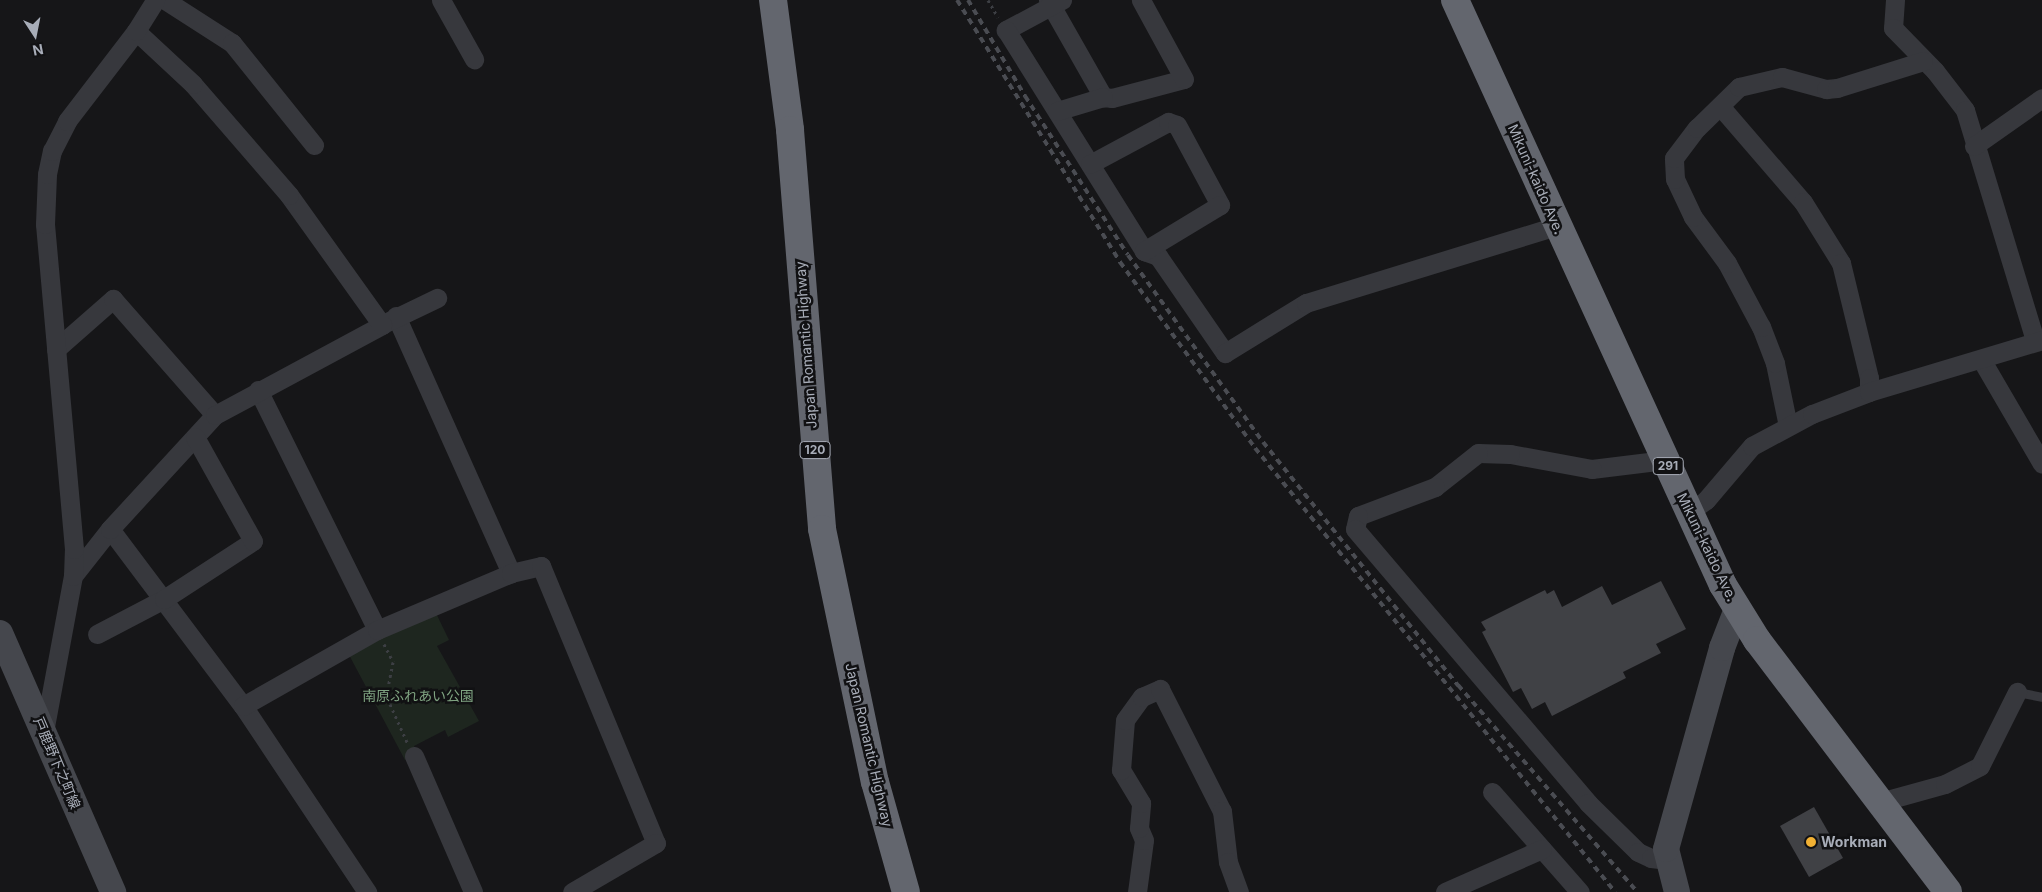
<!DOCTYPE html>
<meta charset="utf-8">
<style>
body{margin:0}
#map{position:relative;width:2042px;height:892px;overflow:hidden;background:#161618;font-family:Inter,"Noto Sans JP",sans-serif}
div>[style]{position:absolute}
.green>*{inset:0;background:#1e261f}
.building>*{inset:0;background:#404145}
.path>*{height:3px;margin-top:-1.5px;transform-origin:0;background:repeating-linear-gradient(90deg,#3d3f44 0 2.5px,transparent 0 6.5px)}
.lane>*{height:9px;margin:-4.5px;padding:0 4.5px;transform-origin:4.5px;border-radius:4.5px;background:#37383d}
.street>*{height:19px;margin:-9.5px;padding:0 9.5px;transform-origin:9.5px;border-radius:9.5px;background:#37383d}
.secondary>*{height:26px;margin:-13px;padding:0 13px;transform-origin:13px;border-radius:13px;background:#45474d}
.highway>*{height:28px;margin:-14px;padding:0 14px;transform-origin:14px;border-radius:14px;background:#63666e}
.rail>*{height:4px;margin-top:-2px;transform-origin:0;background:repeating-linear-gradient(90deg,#4a4c52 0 6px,transparent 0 11px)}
.dots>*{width:14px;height:14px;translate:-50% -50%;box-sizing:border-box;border:2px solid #111113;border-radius:50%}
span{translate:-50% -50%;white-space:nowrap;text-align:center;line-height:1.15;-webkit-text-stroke:5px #111113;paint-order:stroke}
.shield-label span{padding:1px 4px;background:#111113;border:1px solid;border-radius:4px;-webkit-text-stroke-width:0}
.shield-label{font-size:12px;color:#a8adb8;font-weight:700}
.street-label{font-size:14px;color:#a8adb8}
.park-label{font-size:14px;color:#7fa381}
.poi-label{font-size:14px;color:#a8adb8;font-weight:700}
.left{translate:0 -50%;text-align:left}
.north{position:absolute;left:10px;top:10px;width:50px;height:50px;-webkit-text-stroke:4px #111113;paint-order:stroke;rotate:169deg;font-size:14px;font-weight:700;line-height:20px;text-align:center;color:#a8adb8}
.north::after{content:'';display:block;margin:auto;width:18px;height:22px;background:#a8adb8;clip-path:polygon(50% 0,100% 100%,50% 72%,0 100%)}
</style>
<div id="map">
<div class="green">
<i style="clip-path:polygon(434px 609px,449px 640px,437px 646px,479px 721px,448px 737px,445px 730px,414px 746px,417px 754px,405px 760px,348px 653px)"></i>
</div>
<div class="building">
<i style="clip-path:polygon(1661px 581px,1686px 629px,1656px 644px,1661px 653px,1623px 672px,1626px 678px,1552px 716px,1545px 702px,1532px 709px,1521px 688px,1513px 692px,1482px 632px,1486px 630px,1481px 622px,1545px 590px,1547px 594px,1554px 590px,1562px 607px,1602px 586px,1612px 605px)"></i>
<i style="clip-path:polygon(1814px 807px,1843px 858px,1809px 877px,1780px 826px)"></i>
</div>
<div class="path">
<i style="left:988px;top:0;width:20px;rotate:60deg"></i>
<i style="left:384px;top:644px;width:20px;rotate:63deg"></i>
<i style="left:393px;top:662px;width:26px;rotate:101deg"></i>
<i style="left:388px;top:688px;width:16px;rotate:83deg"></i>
<i style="left:390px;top:704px;width:42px;rotate:65.9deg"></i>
</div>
<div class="lane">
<i style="left:2017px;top:692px;width:25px;rotate:11deg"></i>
</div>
<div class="street">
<i style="left:165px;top:0;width:80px;rotate:32.7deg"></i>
<i style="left:232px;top:43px;width:131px;rotate:51.2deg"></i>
<i style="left:441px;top:0;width:68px;rotate:60.8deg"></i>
<i style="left:1048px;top:0;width:112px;rotate:60.4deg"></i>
<i style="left:1103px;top:97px;width:9px;rotate:6deg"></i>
<i style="left:1112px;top:98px;width:74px;rotate:-14.8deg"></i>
<i style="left:1184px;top:79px;width:90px;rotate:-118.6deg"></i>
<i style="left:1062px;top:0;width:64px;rotate:151.8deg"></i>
<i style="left:1006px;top:30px;width:261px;rotate:58deg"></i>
<i style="left:1144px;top:251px;width:15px;rotate:20deg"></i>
<i style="left:1158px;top:256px;width:118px;rotate:55.4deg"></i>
<i style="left:1225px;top:353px;width:95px;rotate:-31.7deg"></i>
<i style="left:1306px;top:303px;width:263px;rotate:-17.1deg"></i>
<i style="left:1895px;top:0;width:28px;rotate:94deg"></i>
<i style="left:1893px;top:28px;width:60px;rotate:45.7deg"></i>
<i style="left:1935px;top:71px;width:49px;rotate:52.4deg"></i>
<i style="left:1965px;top:110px;width:241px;rotate:73.1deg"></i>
<i style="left:1720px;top:106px;width:127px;rotate:49.2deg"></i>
<i style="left:1803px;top:202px;width:72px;rotate:58.1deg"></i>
<i style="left:1841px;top:263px;width:118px;rotate:76.3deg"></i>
<i style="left:1869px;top:378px;width:14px;rotate:90deg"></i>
<i style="left:1057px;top:111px;width:48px;rotate:-16.9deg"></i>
<i style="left:1974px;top:146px;width:83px;rotate:-35.2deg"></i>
<i style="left:1090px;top:164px;width:89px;rotate:-28.3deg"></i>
<i style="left:1168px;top:122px;width:9px;rotate:18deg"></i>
<i style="left:1177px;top:125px;width:91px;rotate:61.7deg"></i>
<i style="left:1220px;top:205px;width:89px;rotate:148.8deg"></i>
<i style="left:396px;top:316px;width:282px;rotate:65.9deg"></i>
<i style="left:385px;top:323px;width:58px;rotate:-25.7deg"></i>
<i style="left:56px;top:349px;width:76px;rotate:-41.3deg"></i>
<i style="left:113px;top:299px;width:154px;rotate:48.7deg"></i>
<i style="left:1981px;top:359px;width:121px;rotate:59.8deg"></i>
<i style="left:258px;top:390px;width:268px;rotate:63.6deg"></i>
<i style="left:1788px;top:426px;width:64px;rotate:-101.7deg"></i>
<i style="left:1775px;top:363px;width:39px;rotate:-111deg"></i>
<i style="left:1761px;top:327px;width:72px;rotate:-118deg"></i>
<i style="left:1727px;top:263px;width:57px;rotate:-126.5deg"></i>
<i style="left:1693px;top:217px;width:42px;rotate:-115.3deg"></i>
<i style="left:1675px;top:179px;width:21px;rotate:-93deg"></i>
<i style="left:1674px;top:158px;width:38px;rotate:-53deg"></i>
<i style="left:1697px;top:128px;width:59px;rotate:-44.3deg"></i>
<i style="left:1739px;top:87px;width:44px;rotate:-13.1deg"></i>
<i style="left:1782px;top:77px;width:46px;rotate:15.3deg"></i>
<i style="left:1826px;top:89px;width:11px;rotate:-5deg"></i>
<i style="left:1837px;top:88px;width:90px;rotate:-17.4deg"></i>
<i style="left:1665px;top:460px;width:74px;rotate:173deg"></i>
<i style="left:1592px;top:469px;width:83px;rotate:-169.6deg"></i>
<i style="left:1510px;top:454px;width:32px;rotate:-178deg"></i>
<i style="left:1478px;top:453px;width:55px;rotate:141.7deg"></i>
<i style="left:1435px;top:487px;width:82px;rotate:159.4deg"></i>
<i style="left:1358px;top:516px;width:13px;rotate:103deg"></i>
<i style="left:1355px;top:529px;width:360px;rotate:49.6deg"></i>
<i style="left:1588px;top:803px;width:70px;rotate:44.4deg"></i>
<i style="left:1638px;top:852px;width:14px;rotate:25deg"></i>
<i style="left:1651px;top:858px;width:17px;rotate:7deg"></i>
<i style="left:1689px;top:512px;width:21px;rotate:-35deg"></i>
<i style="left:1706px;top:500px;width:71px;rotate:-49.6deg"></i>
<i style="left:1752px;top:446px;width:68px;rotate:-28.1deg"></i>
<i style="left:1812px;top:414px;width:61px;rotate:-21.1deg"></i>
<i style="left:1869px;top:392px;width:181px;rotate:-16.7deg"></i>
<i style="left:110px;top:529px;width:221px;rotate:53.1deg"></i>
<i style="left:243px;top:706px;width:224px;rotate:56.3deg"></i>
<i style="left:73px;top:576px;width:60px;rotate:-51.8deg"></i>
<i style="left:110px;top:529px;width:155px;rotate:-47.4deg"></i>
<i style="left:215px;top:415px;width:190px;rotate:-28.3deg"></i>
<i style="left:382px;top:325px;width:160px;rotate:-125.6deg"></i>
<i style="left:289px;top:195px;width:147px;rotate:-130.9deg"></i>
<i style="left:193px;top:84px;width:78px;rotate:-137.1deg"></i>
<i style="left:97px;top:634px;width:76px;rotate:-27.6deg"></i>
<i style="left:164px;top:599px;width:106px;rotate:-33.1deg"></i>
<i style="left:253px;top:541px;width:119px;rotate:-119.1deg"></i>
<i style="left:243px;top:706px;width:154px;rotate:-29.6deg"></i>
<i style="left:377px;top:630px;width:146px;rotate:-23deg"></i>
<i style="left:511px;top:573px;width:31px;rotate:-13deg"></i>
<i style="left:541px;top:566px;width:300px;rotate:67.5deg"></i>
<i style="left:656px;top:843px;width:97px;rotate:149.7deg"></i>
<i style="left:44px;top:732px;width:159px;rotate:-79.5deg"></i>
<i style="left:73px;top:576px;width:27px;rotate:-88deg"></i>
<i style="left:74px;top:549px;width:326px;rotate:-95.1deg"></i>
<i style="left:45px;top:224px;width:50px;rotate:-87.7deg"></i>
<i style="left:47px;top:174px;width:24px;rotate:-78deg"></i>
<i style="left:52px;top:151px;width:34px;rotate:-63deg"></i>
<i style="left:67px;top:121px;width:113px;rotate:-52.5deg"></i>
<i style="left:136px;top:31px;width:36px;rotate:-58deg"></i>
<i style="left:414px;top:756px;width:148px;rotate:66.5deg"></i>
<i style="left:1492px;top:792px;width:133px;rotate:48.7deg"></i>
<i style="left:1880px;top:802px;width:67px;rotate:-15.5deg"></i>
<i style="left:1945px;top:784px;width:39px;rotate:-27deg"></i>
<i style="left:1980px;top:766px;width:83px;rotate:-63.4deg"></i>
<i style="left:1137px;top:892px;width:52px;rotate:-82.3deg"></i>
<i style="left:1144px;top:840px;width:13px;rotate:-113deg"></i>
<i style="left:1139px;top:828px;width:25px;rotate:-85deg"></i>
<i style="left:1141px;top:803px;width:39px;rotate:-121deg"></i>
<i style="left:1121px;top:770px;width:50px;rotate:-85.4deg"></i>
<i style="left:1125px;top:720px;width:29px;rotate:-54deg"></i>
<i style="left:1142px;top:697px;width:20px;rotate:-24deg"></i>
<i style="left:1160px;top:689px;width:137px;rotate:63.1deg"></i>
<i style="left:1222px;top:811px;width:51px;rotate:83.3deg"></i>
<i style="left:1228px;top:862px;width:32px;rotate:70deg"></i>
<i style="left:1445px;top:892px;width:106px;rotate:-23.9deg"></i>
</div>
<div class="secondary">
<i style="left:0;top:633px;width:283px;rotate:66.4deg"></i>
<i style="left:1677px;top:892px;width:44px;rotate:-104.3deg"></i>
<i style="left:1666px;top:849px;width:209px;rotate:-74.4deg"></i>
<i style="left:1722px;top:648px;width:42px;rotate:-69deg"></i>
</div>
<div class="highway">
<i style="left:773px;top:0;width:131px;rotate:82.5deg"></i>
<i style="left:790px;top:130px;width:400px;rotate:85.4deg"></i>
<i style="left:822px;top:529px;width:258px;rotate:78.2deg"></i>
<i style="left:875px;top:782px;width:114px;rotate:74.3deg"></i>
<i style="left:1455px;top:0;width:643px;rotate:65.39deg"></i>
<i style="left:1723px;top:585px;width:65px;rotate:58.3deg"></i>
<i style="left:1757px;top:640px;width:316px;rotate:52.8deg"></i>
</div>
<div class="rail">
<i style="left:957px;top:0;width:309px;rotate:58.1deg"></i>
<i style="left:1120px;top:262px;width:230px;rotate:54deg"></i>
<i style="left:1255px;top:448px;width:572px;rotate:50.96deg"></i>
<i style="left:968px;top:0;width:112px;rotate:59.3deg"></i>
<i style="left:1025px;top:96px;width:189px;rotate:57.1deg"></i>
<i style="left:1128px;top:255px;width:231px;rotate:54.2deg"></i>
<i style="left:1263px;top:442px;width:312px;rotate:51.3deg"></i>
<i style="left:1458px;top:685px;width:274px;rotate:49.1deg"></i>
</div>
<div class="dots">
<i style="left:1811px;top:842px;background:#f2b134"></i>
</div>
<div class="shield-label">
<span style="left:815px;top:450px">120</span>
<span style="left:1668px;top:466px">291</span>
</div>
<div class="street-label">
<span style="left:1536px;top:179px;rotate:66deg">Mikuni-kaido Ave.</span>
<span style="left:806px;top:345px;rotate:-94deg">Japan Romantic Highway</span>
<span style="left:1707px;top:547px;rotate:64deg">Mikuni-kaido Ave.</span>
<span style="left:869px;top:745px;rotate:77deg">Japan Romantic Highway</span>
<span style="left:57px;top:763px;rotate:67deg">戸鹿野下之町線</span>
</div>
<div class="park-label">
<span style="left:418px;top:696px">南原ふれあい公園</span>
</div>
<div class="poi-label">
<span class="left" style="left:1821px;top:842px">Workman</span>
</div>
<div class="north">N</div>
</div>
